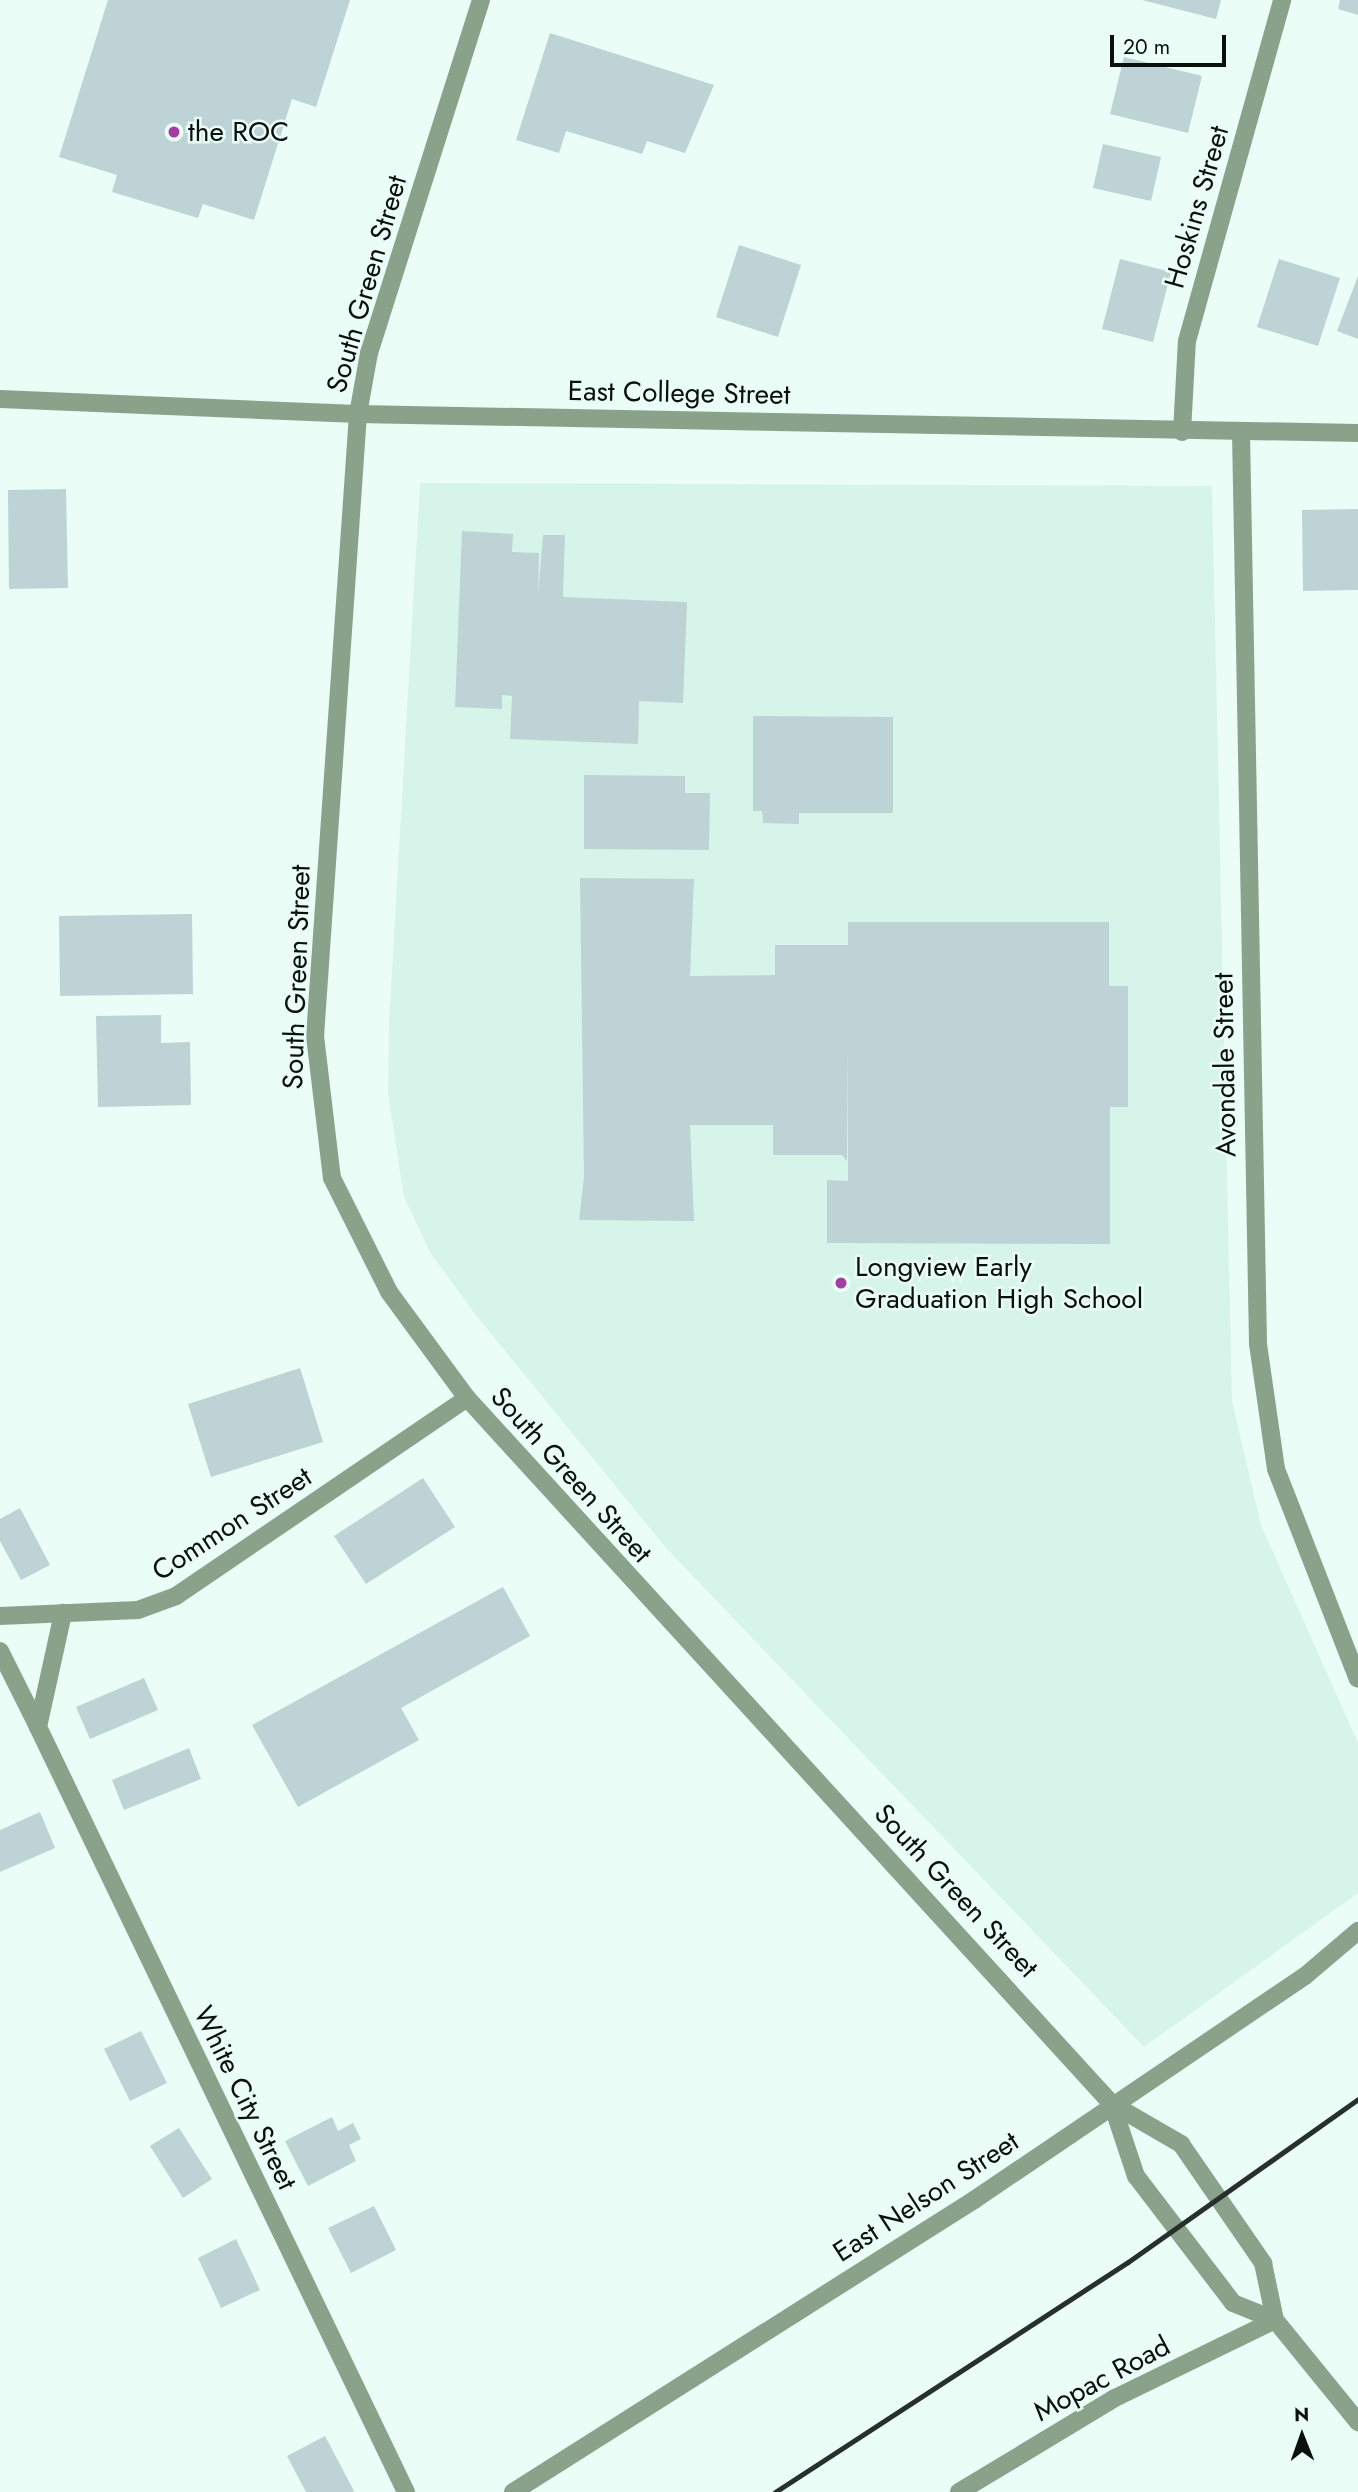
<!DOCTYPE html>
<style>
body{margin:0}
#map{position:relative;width:1358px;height:2492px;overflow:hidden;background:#eafdf7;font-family:Jost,sans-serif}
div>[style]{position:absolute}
.built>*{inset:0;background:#d7f4ea}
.building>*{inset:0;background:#bed3d5}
.minor>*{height:18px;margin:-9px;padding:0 9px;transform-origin:9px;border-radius:9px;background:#8ba28a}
.tertiary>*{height:18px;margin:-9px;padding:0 9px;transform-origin:9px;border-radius:9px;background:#8ba28a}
.rail>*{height:5px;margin:-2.5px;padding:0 2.5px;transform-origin:2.5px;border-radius:2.5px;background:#27302d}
.dots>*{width:19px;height:19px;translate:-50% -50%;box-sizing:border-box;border:4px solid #eafdf7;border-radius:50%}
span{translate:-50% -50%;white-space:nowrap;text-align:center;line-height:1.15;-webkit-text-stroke:5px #eafdf7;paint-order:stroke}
.poi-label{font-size:28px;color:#09100e}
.left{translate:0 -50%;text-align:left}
.street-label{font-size:28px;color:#09100e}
.north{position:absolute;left:1267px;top:2401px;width:70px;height:70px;-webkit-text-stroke:5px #eafdf7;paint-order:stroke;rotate:359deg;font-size:19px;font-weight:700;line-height:28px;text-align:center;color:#09100e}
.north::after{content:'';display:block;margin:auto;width:24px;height:32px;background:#09100e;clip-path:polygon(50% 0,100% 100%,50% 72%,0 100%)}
.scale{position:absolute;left:1110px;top:35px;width:116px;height:32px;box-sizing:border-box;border:4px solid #09100e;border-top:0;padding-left:9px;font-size:21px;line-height:24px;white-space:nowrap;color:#09100e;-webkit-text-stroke:5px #eafdf7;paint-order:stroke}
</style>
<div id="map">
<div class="built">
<i style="clip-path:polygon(420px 483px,1212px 486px,1232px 1401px,1261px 1525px,1358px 1743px,1358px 1893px,1144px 2047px,667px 1549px,475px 1314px,430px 1252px,404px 1197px,388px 1094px,389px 1024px)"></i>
</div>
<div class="building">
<i style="clip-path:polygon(108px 0,350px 0,316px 107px,292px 99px,254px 220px,203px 204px,198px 218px,112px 192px,117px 175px,59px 157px)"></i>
<i style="clip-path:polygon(1142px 0,1221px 0,1216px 19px)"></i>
<i style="clip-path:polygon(1340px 0,1358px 0,1358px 15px,1338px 9px)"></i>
<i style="clip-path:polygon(550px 33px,714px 85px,685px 153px,647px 141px,642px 154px,566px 131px,559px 153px,516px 140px)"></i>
<i style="clip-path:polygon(1124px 57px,1202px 76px,1188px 133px,1110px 114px)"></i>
<i style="clip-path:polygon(1103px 144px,1161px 157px,1151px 201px,1093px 188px)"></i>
<i style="clip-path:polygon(739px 245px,801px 265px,778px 337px,716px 317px)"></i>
<i style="clip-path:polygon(1120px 259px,1171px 272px,1153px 342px,1102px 329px)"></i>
<i style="clip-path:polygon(1279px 259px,1340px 278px,1318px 346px,1257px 327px)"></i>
<i style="clip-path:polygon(1358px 276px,1358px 339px,1337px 331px)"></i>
<i style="clip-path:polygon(66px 489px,68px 588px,9px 589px,8px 490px)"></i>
<i style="clip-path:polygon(1358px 509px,1358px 590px,1303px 591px,1302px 510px)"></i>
<i style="clip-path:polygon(462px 531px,513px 534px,512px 552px,539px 553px,538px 595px,543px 535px,565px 535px,563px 597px,687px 602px,683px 703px,639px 701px,638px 744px,510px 739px,512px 696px,502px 695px,502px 709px,455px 707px)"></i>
<i style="clip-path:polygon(753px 716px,893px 717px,893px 813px,799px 813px,799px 824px,763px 823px,762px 811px,753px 811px)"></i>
<i style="clip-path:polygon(584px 775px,685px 776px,685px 793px,710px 793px,709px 850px,584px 849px)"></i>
<i style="clip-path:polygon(580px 878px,694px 879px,690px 976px,775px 975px,775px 945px,848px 945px,848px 922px,1109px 922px,1109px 986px,1128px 986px,1128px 1107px,1110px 1107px,1110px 1244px,827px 1243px,827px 1180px,848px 1181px,848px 1043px,847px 1161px,842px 1155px,773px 1155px,773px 1125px,690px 1125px,694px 1221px,579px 1220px,584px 1177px)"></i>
<i style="clip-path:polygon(192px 914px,193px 994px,60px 996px,59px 916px)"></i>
<i style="clip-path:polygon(161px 1015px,161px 1043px,190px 1042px,191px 1105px,98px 1107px,96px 1016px)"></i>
<i style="clip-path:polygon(300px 1368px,323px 1442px,211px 1477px,188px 1404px)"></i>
<i style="clip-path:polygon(423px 1478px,455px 1527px,366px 1584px,334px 1536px)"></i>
<i style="clip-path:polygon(20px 1508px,50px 1565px,21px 1580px,0 1541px,0 1519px)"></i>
<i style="clip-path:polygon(503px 1587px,530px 1636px,401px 1708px,419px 1740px,298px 1807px,252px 1725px)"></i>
<i style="clip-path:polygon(144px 1678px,158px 1710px,90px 1739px,76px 1707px)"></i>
<i style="clip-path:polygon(189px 1748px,201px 1779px,124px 1810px,112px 1780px)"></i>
<i style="clip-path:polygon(40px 1812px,55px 1848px,0 1872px,0 1830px)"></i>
<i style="clip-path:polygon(141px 2031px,167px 2083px,130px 2101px,104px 2049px)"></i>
<i style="clip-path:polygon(332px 2117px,338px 2131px,353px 2123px,361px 2139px,349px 2145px,356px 2161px,308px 2186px,285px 2141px)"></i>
<i style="clip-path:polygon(179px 2128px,212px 2179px,183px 2198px,150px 2146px)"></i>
<i style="clip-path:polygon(374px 2206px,396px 2250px,351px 2273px,328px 2228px)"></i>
<i style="clip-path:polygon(236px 2239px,260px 2290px,221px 2308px,198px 2258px)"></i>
<i style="clip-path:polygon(325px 2436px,354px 2491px,352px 2492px,306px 2492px,287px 2456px)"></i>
</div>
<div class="minor">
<i style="left:0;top:399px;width:358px;rotate:2.4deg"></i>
<i style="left:358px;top:414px;width:1000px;rotate:1.09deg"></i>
<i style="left:1182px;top:432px;width:91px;rotate:-86.9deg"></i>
<i style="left:1187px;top:341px;width:354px;rotate:-74.4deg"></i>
<i style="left:1241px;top:433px;width:911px;rotate:88.93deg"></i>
<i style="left:1258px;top:1344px;width:126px;rotate:81.8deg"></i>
<i style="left:1276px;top:1469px;width:225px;rotate:68.7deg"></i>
<i style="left:0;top:1616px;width:138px;rotate:-2.5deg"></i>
<i style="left:138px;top:1610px;width:40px;rotate:-20.2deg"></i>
<i style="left:176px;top:1596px;width:352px;rotate:-34.2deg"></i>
<i style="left:0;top:1651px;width:85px;rotate:63.4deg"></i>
<i style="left:38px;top:1727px;width:117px;rotate:-77.6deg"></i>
<i style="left:38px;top:1727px;width:849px;rotate:64.31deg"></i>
<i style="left:513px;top:2492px;width:546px;rotate:-32.35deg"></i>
<i style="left:974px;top:2200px;width:400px;rotate:-34.1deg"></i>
<i style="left:1305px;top:1976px;width:70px;rotate:-40.3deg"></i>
<i style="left:959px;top:2492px;width:182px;rotate:-31.1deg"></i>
<i style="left:1115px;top:2398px;width:178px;rotate:-26deg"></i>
</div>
<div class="tertiary">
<i style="left:481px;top:0;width:370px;rotate:107.6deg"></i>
<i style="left:369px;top:353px;width:62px;rotate:100.2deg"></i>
<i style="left:358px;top:414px;width:623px;rotate:93.95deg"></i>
<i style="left:315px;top:1036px;width:143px;rotate:83.2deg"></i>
<i style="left:332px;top:1178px;width:127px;rotate:63.4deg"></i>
<i style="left:389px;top:1292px;width:132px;rotate:53.7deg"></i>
<i style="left:467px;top:1398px;width:956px;rotate:47.59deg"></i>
<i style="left:1112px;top:2104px;width:80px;rotate:30.1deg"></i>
<i style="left:1181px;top:2144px;width:145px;rotate:55.4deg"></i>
<i style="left:1263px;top:2263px;width:58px;rotate:78.1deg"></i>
<i style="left:1275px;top:2320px;width:132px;rotate:50.9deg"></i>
<i style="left:1112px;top:2104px;width:76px;rotate:71.6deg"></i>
<i style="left:1136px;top:2176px;width:160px;rotate:52.6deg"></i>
<i style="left:1233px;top:2303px;width:45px;rotate:22deg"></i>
</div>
<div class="rail">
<i style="left:775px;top:2492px;width:421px;rotate:-33.1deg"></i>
<i style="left:1128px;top:2262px;width:282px;rotate:-35.3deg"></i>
</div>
<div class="dots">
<i style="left:174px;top:132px;background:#a33fa4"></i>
<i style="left:841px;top:1283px;background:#a33fa4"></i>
</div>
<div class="poi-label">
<span class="left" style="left:188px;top:132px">the ROC</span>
<span class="left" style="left:855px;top:1283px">Longview Early<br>Graduation High School</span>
</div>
<div class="street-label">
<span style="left:1197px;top:207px;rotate:-74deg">Hoskins Street</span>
<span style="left:367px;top:284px;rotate:-74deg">South Green Street</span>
<span style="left:679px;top:393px;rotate:1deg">East College Street</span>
<span style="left:297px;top:977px;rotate:-88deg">South Green Street</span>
<span style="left:1225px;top:1065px;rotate:-91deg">Avondale Street</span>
<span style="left:571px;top:1475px;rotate:48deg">South Green Street</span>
<span style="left:232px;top:1524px;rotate:-33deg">Common Street</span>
<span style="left:956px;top:1891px;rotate:47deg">South Green Street</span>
<span style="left:245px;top:2098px;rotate:64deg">White City Street</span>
<span style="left:926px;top:2197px;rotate:-33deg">East Nelson Street</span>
<span style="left:1102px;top:2379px;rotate:-28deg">Mopac Road</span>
</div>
<div class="north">N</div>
<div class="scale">20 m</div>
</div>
